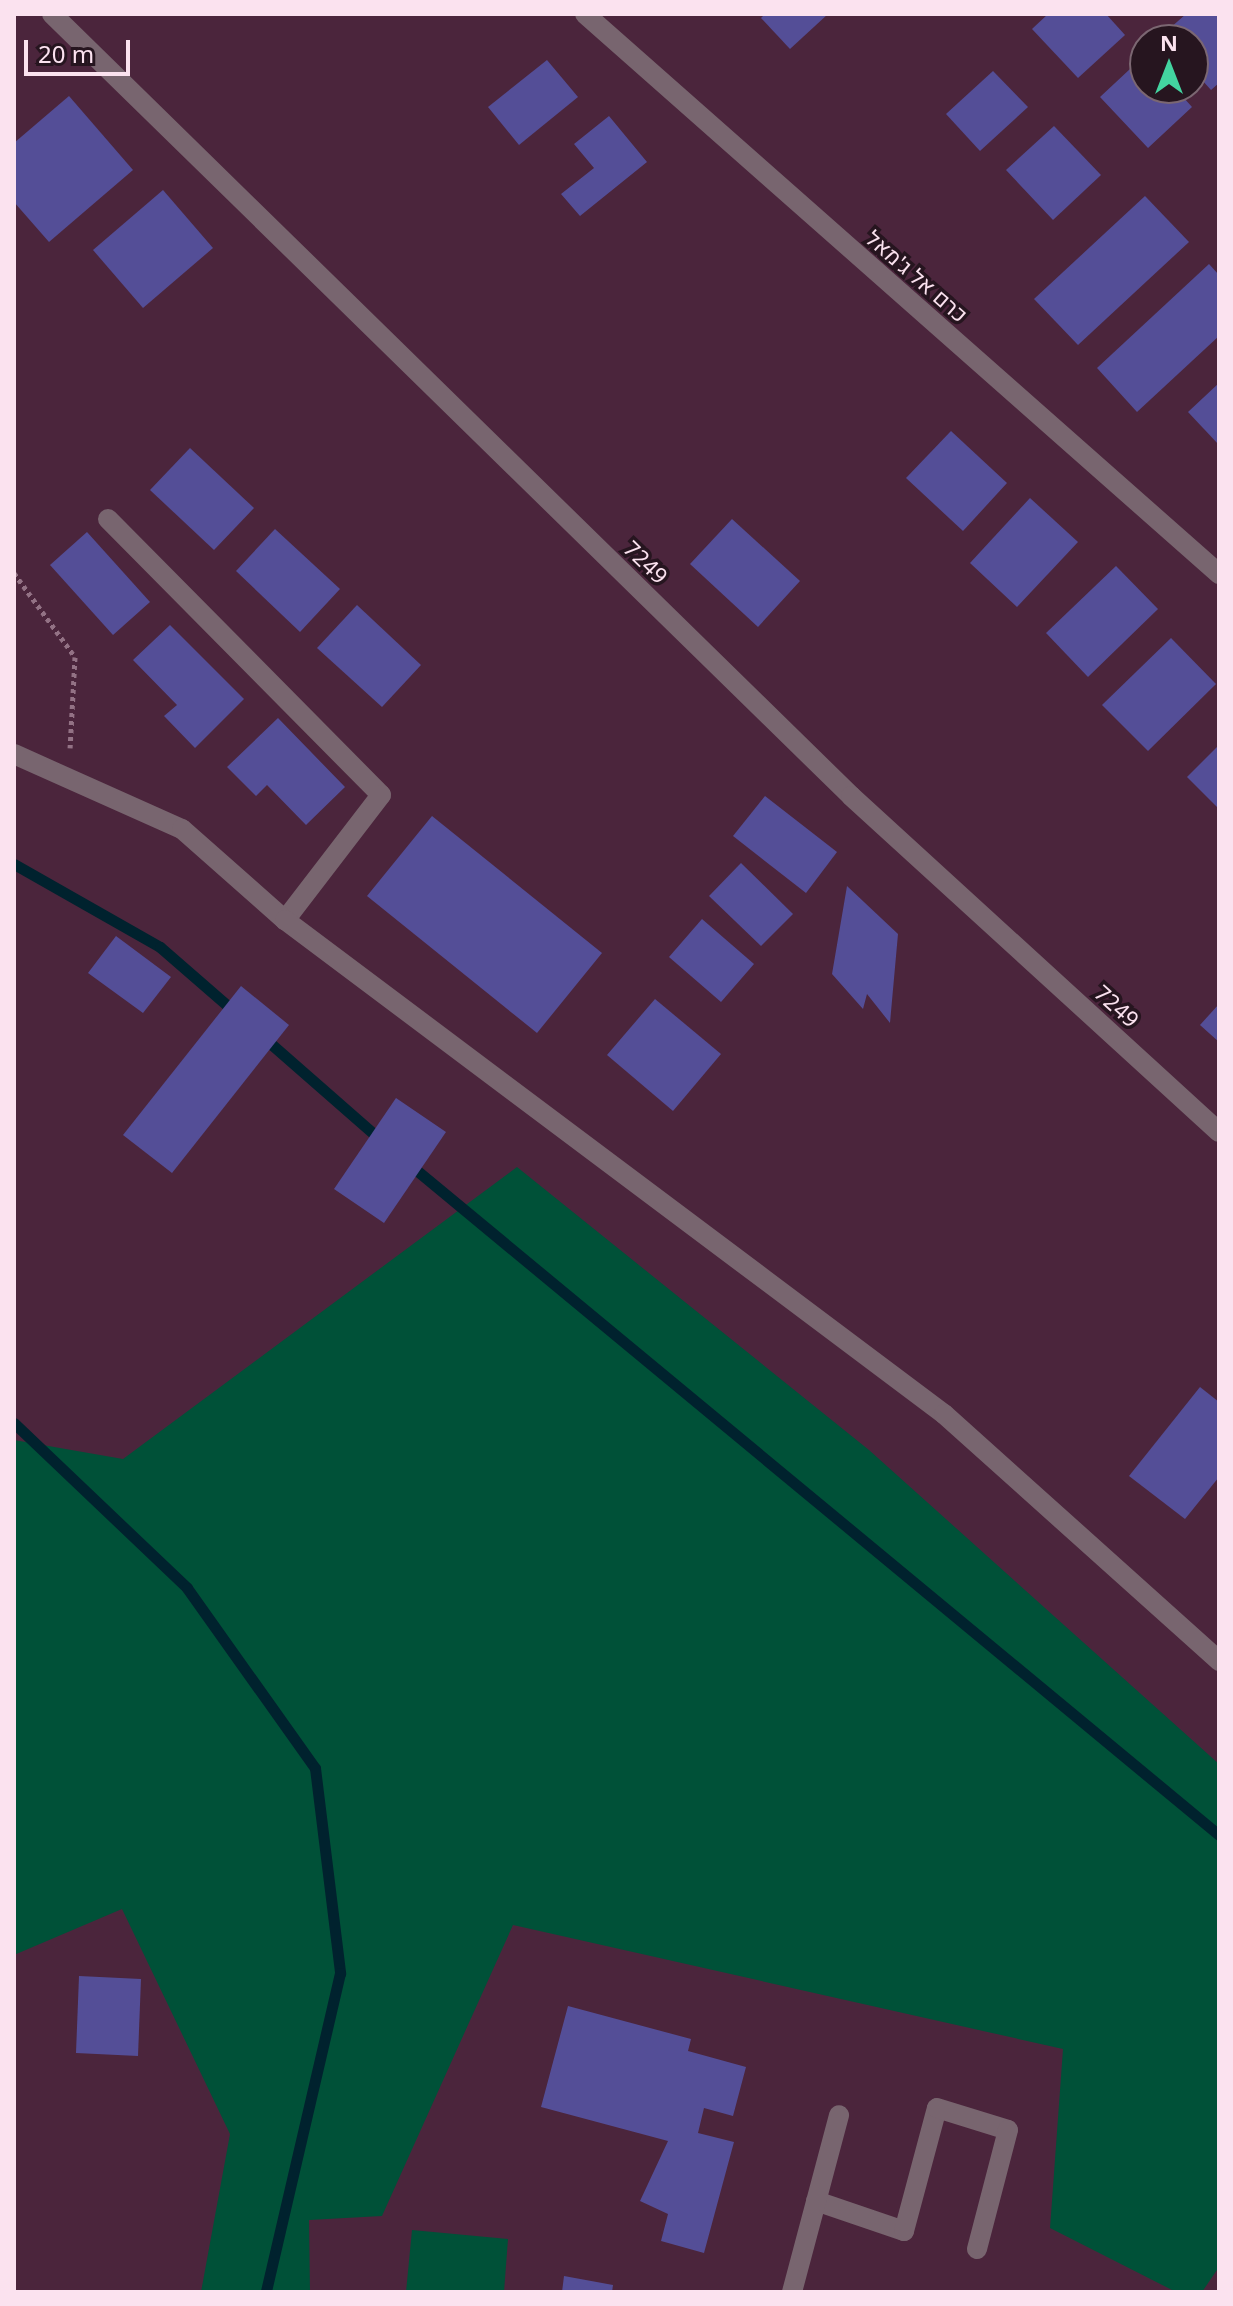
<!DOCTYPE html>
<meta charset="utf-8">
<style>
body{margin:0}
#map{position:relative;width:1233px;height:2306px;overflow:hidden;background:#4b253c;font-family:"Noto Sans",Heebo,sans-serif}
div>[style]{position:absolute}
.green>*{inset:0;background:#005138}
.stream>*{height:11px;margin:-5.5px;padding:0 5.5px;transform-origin:5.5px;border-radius:5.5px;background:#00222e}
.building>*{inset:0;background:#544e97}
.path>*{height:5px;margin-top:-2.5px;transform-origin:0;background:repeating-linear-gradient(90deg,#937285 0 4px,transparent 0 8px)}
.minor>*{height:20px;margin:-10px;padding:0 10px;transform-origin:10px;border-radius:10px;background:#78656f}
span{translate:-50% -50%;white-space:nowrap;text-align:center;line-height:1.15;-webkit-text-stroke:7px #26151f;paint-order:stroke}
.street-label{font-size:22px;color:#fbe2ef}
.frame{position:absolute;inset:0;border:16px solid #fbe2ef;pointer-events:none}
.north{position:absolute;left:1129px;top:24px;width:80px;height:80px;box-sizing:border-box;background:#26151f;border:2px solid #7b6772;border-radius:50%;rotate:0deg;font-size:22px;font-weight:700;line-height:32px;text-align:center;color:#fbe2ef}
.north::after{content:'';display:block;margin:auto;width:28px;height:36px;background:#43d4a0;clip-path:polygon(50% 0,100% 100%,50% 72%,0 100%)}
.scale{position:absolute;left:24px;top:40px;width:106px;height:36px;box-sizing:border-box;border:4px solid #fbe2ef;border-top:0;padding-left:10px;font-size:24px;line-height:28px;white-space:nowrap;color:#fbe2ef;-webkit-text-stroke:6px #26151f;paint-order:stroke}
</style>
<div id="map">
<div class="green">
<i style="clip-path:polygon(517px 1167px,869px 1450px,1219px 1764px,1219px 2267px,1202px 2292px,1176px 2292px,1050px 2228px,1063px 2049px,513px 1925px,382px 2216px,309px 2220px,310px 2292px,201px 2292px,230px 2134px,122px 1909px,14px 1955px,14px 1440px,123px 1459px)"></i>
<i style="clip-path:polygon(412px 2230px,508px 2239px,504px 2292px,406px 2292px)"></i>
</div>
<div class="stream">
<i style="left:14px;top:864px;width:168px;rotate:29.6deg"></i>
<i style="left:160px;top:947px;width:102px;rotate:41deg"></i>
<i style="left:262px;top:1036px;width:158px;rotate:41.2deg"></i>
<i style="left:409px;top:1164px;width:1052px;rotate:39.64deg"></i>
<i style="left:14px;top:1423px;width:239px;rotate:43.6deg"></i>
<i style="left:187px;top:1588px;width:221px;rotate:54.6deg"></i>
<i style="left:315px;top:1768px;width:207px;rotate:83deg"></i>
<i style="left:340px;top:1973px;width:327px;rotate:103.1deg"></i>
</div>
<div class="building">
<i style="clip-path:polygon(765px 14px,828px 14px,790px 49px,761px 18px)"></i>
<i style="clip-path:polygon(1048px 14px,1106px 14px,1125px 35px,1078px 78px,1032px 29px)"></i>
<i style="clip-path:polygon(1186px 14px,1219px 14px,1219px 83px,1211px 90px,1193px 70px,1193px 40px,1161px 36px)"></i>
<i style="clip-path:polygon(1145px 55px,1145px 88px,1175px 88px,1192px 107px,1148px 148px,1100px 97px)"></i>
<i style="clip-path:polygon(547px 60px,578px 97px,519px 145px,488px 107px)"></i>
<i style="clip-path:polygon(993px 71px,1028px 107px,980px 151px,946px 114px)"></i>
<i style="clip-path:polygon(69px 96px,133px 170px,49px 242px,14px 202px,14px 143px)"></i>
<i style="clip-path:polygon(609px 116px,647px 162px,580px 216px,561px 194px,594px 168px,574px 144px)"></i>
<i style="clip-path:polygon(1054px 126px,1101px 175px,1053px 220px,1006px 170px)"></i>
<i style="clip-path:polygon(163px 190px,213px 248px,143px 308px,93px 250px)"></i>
<i style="clip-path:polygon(1145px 196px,1189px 242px,1078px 345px,1034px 299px)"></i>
<i style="clip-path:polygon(1209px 264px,1219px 275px,1219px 336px,1137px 412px,1097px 368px)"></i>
<i style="clip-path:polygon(1219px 383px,1219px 445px,1188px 412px)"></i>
<i style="clip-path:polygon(951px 431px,1007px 483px,963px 531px,906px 478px)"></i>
<i style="clip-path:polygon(190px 448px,254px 508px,214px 550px,150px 490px)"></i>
<i style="clip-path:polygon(1030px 498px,1078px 542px,1017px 607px,970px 563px)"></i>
<i style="clip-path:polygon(732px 519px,800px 581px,758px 627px,690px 564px)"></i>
<i style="clip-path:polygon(275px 529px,340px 589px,300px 632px,236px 571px)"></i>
<i style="clip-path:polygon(87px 532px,150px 602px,113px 635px,50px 565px)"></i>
<i style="clip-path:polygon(1116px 566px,1158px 609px,1088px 677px,1046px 633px)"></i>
<i style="clip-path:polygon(357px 605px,421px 665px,382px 707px,317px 648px)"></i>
<i style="clip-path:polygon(170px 625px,244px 699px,195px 748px,164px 716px,177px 705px,133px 660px)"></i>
<i style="clip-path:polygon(1171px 638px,1216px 684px,1148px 751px,1102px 705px)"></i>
<i style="clip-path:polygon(278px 718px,345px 787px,306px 825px,267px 785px,256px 796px,227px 767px)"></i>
<i style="clip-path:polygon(1219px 745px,1219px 809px,1187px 777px)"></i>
<i style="clip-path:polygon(765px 796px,837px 852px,806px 893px,733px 836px)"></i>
<i style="clip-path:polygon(432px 816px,602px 953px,537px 1033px,367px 896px)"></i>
<i style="clip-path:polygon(741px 863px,793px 914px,761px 946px,709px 896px)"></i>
<i style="clip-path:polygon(847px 886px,898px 934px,890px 1023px,867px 994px,863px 1009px,832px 974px)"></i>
<i style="clip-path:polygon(702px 919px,754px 964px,721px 1002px,669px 957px)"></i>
<i style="clip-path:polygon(116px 936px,171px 977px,143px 1013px,88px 973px)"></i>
<i style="clip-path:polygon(241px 986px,289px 1025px,172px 1173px,123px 1135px)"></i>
<i style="clip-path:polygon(655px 999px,721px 1054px,673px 1111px,607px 1055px)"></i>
<i style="clip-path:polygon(1219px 1004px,1219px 1042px,1200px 1025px)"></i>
<i style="clip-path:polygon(396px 1098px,446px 1132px,384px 1223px,334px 1189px)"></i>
<i style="clip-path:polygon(1200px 1387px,1219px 1402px,1219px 1477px,1185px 1519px,1129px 1476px)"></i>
<i style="clip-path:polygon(79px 1976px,141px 1979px,138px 2056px,76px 2053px)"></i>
<i style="clip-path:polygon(568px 2006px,691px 2039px,688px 2051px,746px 2067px,733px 2116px,704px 2108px,698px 2133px,734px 2142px,704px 2253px,661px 2241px,668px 2214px,640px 2201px,668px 2141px,541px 2107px)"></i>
<i style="clip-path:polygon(564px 2276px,613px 2285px,612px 2292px,562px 2292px)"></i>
</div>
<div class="path">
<i style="left:14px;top:573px;width:104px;rotate:54deg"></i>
<i style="left:75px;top:657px;width:91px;rotate:93.1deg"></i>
</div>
<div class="minor">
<i style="left:52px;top:14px;width:1118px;rotate:44.38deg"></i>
<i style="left:851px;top:796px;width:498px;rotate:42.4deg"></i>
<i style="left:585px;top:14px;width:846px;rotate:41.45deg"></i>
<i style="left:108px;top:519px;width:388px;rotate:45.3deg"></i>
<i style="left:381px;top:795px;width:158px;rotate:127.5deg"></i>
<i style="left:14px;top:754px;width:184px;rotate:24.1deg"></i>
<i style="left:182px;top:829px;width:137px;rotate:41.5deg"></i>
<i style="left:285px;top:920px;width:824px;rotate:36.86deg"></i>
<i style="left:944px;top:1414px;width:370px;rotate:41.9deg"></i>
<i style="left:816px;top:2201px;width:93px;rotate:18.8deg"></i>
<i style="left:904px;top:2231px;width:127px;rotate:-75deg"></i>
<i style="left:937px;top:2108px;width:74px;rotate:17.2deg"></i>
<i style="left:1008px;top:2130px;width:123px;rotate:104.6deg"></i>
<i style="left:792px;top:2292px;width:183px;rotate:-75.1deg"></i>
</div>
<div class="street-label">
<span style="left:917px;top:276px;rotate:41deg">כרם אל ג'מאל</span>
<span style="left:646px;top:562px;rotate:44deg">7249</span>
<span style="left:1117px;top:1006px;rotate:42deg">7249</span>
</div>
<div class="frame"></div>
<div class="north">N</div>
<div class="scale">20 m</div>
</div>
